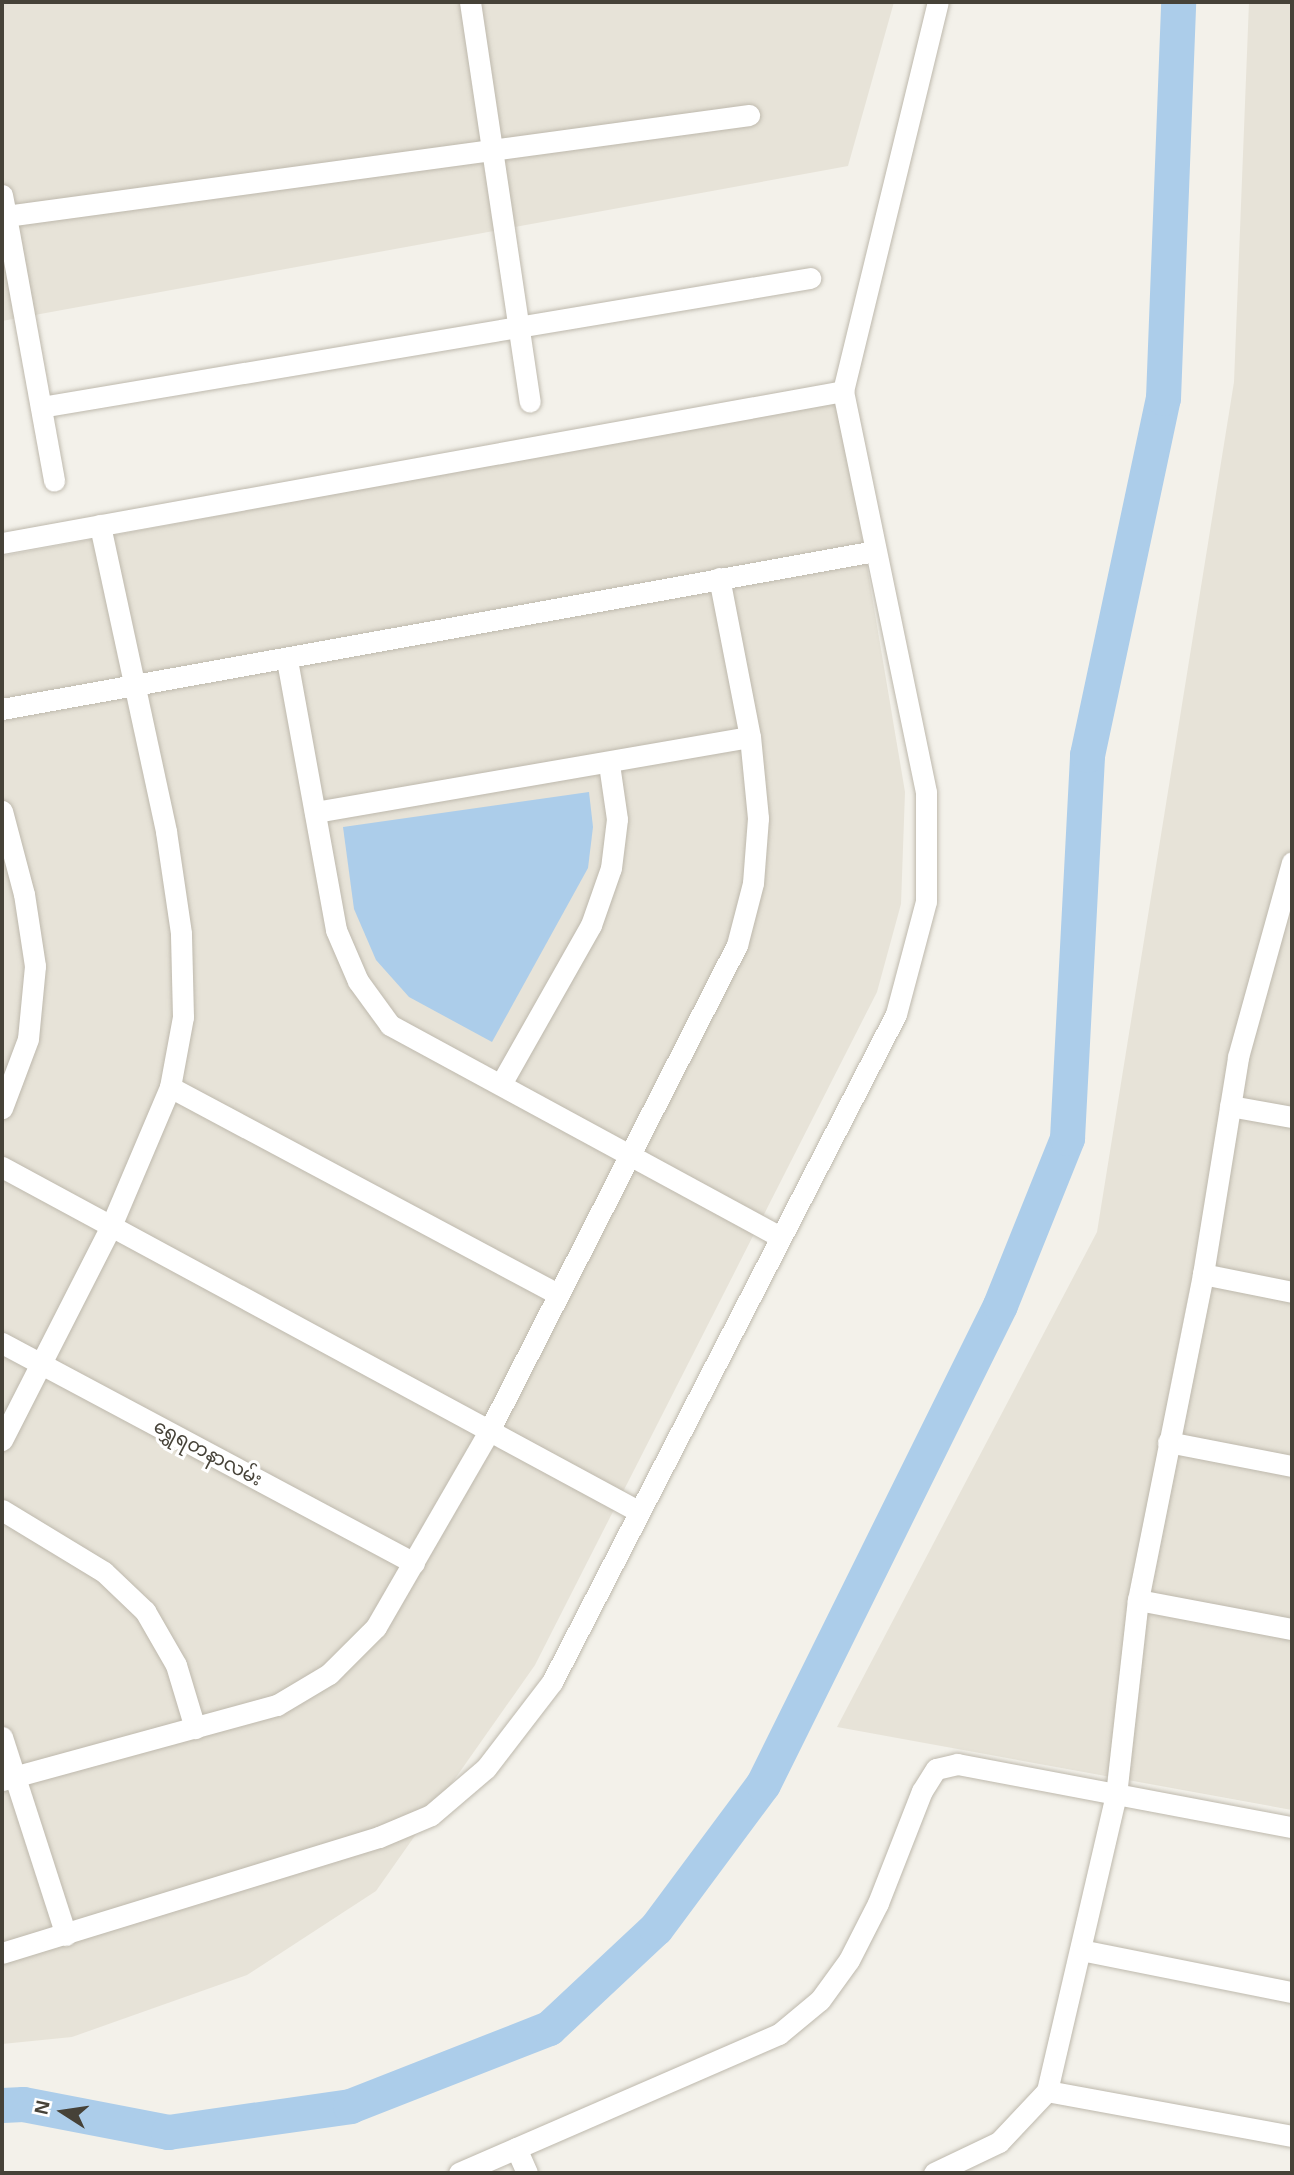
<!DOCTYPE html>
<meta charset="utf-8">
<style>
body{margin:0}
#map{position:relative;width:1294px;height:2175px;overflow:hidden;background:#f3f1ea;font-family:Arial,"Noto Sans Myanmar",sans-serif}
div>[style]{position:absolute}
.residential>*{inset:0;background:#e7e3d8}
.water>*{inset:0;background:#accdea}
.river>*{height:35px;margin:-17.5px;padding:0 17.5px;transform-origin:17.5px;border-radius:17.5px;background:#accdea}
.roads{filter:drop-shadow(0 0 2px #beb9ad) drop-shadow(0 0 2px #beb9ad)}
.street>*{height:21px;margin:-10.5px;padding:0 10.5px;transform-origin:10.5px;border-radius:10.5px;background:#fff}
span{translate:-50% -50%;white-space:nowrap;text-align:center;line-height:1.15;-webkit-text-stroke:6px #fff;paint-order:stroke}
.street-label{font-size:19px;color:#464238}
.frame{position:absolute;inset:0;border:4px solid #464238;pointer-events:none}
.north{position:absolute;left:28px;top:2077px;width:70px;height:70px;-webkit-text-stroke:5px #fff;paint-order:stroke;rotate:282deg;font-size:19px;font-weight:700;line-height:28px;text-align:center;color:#464238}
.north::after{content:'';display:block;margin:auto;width:24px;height:32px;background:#464238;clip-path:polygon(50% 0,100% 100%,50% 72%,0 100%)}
</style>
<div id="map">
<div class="residential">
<i style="clip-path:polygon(25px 2px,894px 2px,848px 166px,2px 321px,2px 4px)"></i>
<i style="clip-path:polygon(1249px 2px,1292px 2px,1292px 1810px,837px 1727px,1097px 1232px,1234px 382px)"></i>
<i style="clip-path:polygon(839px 400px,905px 792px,901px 904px,877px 992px,535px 1665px,376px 1891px,247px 1975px,72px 2037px,2px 2044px,2px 556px)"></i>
</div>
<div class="water">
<i style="clip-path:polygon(589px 792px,593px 827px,588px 868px,492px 1042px,409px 997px,376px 960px,354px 909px,343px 827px)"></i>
</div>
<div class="river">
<i style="left:2px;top:2105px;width:21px;rotate:-3deg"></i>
<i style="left:23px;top:2104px;width:148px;rotate:10.9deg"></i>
<i style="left:168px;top:2132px;width:184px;rotate:-8.1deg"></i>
<i style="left:350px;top:2106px;width:214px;rotate:-21.4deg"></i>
<i style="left:549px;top:2028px;width:146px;rotate:-43.1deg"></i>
<i style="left:656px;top:1928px;width:179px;rotate:-53.4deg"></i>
<i style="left:763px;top:1784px;width:534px;rotate:-63.67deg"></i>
<i style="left:1000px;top:1305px;width:180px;rotate:-68.1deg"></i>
<i style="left:1067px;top:1138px;width:384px;rotate:-87deg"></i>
<i style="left:1087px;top:755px;width:365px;rotate:-78deg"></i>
<i style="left:1163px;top:398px;width:396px;rotate:-87.8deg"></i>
</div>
<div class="roads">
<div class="street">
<i style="left:470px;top:2px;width:404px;rotate:81.5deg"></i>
<i style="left:2px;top:195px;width:21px;rotate:79deg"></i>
<i style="left:6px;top:216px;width:750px;rotate:-7.74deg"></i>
<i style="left:6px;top:216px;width:269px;rotate:79.7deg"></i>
<i style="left:41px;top:407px;width:780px;rotate:-9.52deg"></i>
<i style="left:2px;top:543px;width:855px;rotate:-10.24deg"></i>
<i style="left:287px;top:660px;width:274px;rotate:79.7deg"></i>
<i style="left:336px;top:930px;width:56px;rotate:66.7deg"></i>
<i style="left:358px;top:981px;width:54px;rotate:54deg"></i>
<i style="left:390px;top:1025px;width:444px;rotate:28.5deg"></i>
<i style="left:2px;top:709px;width:887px;rotate:-10.26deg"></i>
<i style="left:2px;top:811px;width:86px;rotate:75.2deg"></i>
<i style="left:24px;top:894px;width:73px;rotate:81.3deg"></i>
<i style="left:35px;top:966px;width:73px;rotate:95.5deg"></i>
<i style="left:28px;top:1039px;width:74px;rotate:110.6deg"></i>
<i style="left:315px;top:812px;width:441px;rotate:-9.8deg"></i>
<i style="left:501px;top:1084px;width:183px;rotate:-60.5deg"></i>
<i style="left:591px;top:925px;width:60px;rotate:-70.7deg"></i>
<i style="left:611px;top:868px;width:49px;rotate:-83deg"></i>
<i style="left:617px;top:819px;width:56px;rotate:-98.3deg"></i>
<i style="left:170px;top:1087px;width:439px;rotate:28.1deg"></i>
<i style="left:1230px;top:1106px;width:63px;rotate:10.1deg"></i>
<i style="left:2px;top:1167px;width:723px;rotate:28.41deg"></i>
<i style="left:1203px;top:1274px;width:91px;rotate:11.4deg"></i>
<i style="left:2px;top:1343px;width:467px;rotate:28.1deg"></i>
<i style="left:2px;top:1440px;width:240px;rotate:-63deg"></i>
<i style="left:111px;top:1226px;width:151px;rotate:-67deg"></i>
<i style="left:170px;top:1087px;width:71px;rotate:-79.5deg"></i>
<i style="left:183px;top:1017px;width:84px;rotate:-91.4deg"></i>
<i style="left:181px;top:933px;width:103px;rotate:-98.4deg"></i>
<i style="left:166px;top:831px;width:313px;rotate:-102.2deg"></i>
<i style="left:1168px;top:1442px;width:126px;rotate:11deg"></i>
<i style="left:2px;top:1510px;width:119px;rotate:31.3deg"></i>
<i style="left:104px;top:1572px;width:57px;rotate:43.6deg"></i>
<i style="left:145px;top:1611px;width:62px;rotate:60.1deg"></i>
<i style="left:176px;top:1665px;width:66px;rotate:73.2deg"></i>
<i style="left:1138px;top:1600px;width:157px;rotate:10.7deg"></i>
<i style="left:2px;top:1737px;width:208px;rotate:72.1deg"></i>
<i style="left:2px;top:1780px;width:285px;rotate:-15.3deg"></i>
<i style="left:277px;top:1705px;width:61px;rotate:-30.8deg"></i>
<i style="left:329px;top:1674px;width:66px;rotate:-45deg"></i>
<i style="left:376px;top:1627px;width:226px;rotate:-60deg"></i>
<i style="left:489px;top:1431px;width:546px;rotate:-62.97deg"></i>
<i style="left:737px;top:945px;width:64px;rotate:-75.5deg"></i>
<i style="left:753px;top:883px;width:65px;rotate:-85.6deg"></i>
<i style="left:758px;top:818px;width:81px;rotate:-95.6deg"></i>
<i style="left:750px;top:737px;width:162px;rotate:-101deg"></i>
<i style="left:1081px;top:1950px;width:215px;rotate:11.3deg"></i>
<i style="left:2px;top:1953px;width:394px;rotate:-17.1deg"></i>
<i style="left:379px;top:1837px;width:56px;rotate:-22.9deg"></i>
<i style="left:431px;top:1815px;width:72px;rotate:-40.5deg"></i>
<i style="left:486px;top:1768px;width:108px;rotate:-52.5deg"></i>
<i style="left:552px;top:1682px;width:751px;rotate:-62.75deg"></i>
<i style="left:896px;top:1014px;width:117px;rotate:-75.1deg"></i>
<i style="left:926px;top:901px;width:109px;rotate:-90deg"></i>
<i style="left:926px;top:792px;width:409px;rotate:-101.7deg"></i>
<i style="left:843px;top:391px;width:400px;rotate:-76.3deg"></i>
<i style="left:1047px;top:2091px;width:249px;rotate:10.4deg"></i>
<i style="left:516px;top:2148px;width:27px;rotate:66deg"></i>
<i style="left:459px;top:2173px;width:349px;rotate:-23.5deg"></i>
<i style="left:779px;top:2034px;width:53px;rotate:-39.7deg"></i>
<i style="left:820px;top:2000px;width:49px;rotate:-54.1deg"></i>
<i style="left:849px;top:1960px;width:64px;rotate:-63deg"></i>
<i style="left:878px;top:1903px;width:120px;rotate:-68.6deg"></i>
<i style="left:922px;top:1791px;width:26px;rotate:-58deg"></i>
<i style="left:936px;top:1769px;width:22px;rotate:-13deg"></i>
<i style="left:957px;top:1764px;width:341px;rotate:10.7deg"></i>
<i style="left:934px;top:2173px;width:72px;rotate:-25.5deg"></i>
<i style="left:999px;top:2142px;width:70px;rotate:-46.7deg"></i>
<i style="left:1047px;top:2091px;width:304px;rotate:-76.9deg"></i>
<i style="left:1116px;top:1795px;width:196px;rotate:-83.6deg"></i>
<i style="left:1138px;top:1600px;width:332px;rotate:-78.7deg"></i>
<i style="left:1203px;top:1274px;width:220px;rotate:-80.8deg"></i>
<i style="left:1238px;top:1057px;width:202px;rotate:-74.5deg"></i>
</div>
</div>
<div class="street-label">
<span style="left:208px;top:1453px;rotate:28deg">ရွှေရတနာလမ်း</span>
</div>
<div class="frame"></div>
<div class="north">N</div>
</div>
